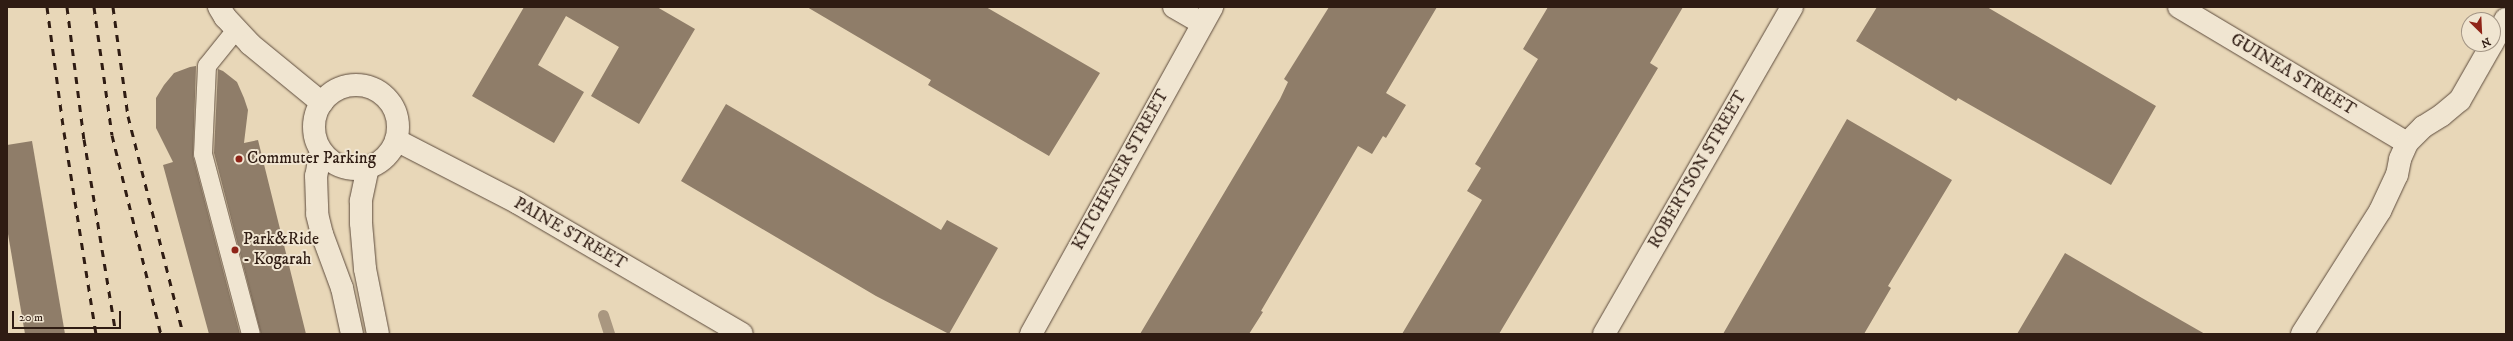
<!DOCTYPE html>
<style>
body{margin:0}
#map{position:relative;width:2513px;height:341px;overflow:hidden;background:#e8d7b8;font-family:"IM FELL DW Pica",serif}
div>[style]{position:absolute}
.stream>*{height:11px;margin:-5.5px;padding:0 5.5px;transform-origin:5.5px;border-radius:5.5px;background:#a99780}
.building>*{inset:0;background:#8f7d69}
.roads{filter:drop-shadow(0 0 1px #5d4b3c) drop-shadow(0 0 1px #5d4b3c)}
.lane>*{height:18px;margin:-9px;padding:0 9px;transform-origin:9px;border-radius:9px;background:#f0e5d1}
.street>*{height:22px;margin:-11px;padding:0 11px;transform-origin:11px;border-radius:11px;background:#f0e5d1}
.secondary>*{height:22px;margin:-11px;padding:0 11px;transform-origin:11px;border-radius:11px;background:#f0e5d1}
.secondary>.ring{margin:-11px;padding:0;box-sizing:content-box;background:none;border:22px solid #f0e5d1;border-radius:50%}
.rail>*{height:3px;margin-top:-1.5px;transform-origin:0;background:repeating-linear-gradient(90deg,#2f1c13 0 7px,transparent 0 14px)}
.dots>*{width:11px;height:11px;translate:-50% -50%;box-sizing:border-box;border:2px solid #f0e5d1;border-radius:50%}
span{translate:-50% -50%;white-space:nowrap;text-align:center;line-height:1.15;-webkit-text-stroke:4px #f0e5d1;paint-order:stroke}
.street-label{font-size:17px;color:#2f1c13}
.poi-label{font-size:17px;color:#2f1c13}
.left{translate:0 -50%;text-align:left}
.frame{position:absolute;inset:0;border:8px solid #2f1c13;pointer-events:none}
.north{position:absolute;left:2461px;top:12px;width:40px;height:40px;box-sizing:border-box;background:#f0e5d1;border:1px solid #a39585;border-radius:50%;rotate:156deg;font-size:11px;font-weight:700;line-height:16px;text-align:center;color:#2f1c13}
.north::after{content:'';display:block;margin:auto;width:14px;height:18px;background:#8f2418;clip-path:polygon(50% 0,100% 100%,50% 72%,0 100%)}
.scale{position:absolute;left:12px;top:311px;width:109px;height:18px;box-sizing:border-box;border:2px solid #2f1c13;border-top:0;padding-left:5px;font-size:12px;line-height:14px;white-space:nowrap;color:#2f1c13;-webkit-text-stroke:3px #f0e5d1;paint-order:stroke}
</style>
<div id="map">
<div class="stream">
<i style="left:603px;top:315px;width:20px;rotate:72deg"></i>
</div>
<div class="building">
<i style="clip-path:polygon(524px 7px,657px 7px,695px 29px,639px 124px,591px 96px,619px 47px,566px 16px,538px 65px,584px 92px,554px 143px,472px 96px)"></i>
<i style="clip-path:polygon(807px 7px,986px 7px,1100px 73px,1049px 156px,928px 85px,931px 80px)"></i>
<i style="clip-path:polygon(1329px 7px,1437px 7px,1386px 93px,1406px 105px,1386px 138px,1383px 136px,1372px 154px,1358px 146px,1261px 311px,1263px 312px,1249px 334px,1140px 334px,1280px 99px,1288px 82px,1284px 79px)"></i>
<i style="clip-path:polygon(1548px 7px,1683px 7px,1650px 63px,1658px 68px,1499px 334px,1402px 334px,1482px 200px,1467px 191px,1481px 168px,1475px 164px,1538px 59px,1523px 49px)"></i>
<i style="clip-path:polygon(1877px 7px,1987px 7px,2156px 106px,2111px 185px,1958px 98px,1956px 101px,1856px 41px)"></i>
<i style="clip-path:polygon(196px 66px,193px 156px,240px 334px,209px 334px,163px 165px,173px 162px,156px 128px,156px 98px,164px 85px,174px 73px,190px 67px)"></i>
<i style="clip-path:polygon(218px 69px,223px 71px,237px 82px,244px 98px,248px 110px,244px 143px,258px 140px,306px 334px,261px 334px,214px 153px)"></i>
<i style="clip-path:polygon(726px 104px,941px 230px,947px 220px,998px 248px,949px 334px,876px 296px,681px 181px)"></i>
<i style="clip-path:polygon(1847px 119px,1952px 180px,1888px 286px,1891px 288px,1864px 334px,1723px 334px)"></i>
<i style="clip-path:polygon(32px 141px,65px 334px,25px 334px,7px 228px,7px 145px)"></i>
<i style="clip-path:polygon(2065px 253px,2142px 298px,2205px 334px,2017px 334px)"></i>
</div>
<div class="roads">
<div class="lane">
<i style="left:236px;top:30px;width:46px;rotate:128.9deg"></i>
<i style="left:207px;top:66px;width:88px;rotate:92.6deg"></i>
<i style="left:203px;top:154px;width:186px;rotate:75.1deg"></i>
</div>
<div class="street">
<i style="left:1174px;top:7px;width:32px;rotate:30deg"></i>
<i style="left:2179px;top:7px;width:265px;rotate:30.8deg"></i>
<i style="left:2493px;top:42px;width:26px;rotate:-61deg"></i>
<i style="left:1031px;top:334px;width:374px;rotate:-61deg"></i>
<i style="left:1604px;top:334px;width:377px;rotate:-60.1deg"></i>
<i style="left:2302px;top:334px;width:146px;rotate:-57.6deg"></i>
<i style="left:2380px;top:211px;width:40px;rotate:-65deg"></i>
<i style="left:2397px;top:175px;width:16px;rotate:-79deg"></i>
<i style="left:2400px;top:159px;width:17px;rotate:-66deg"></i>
<i style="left:2407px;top:143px;width:23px;rotate:-45deg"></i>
<i style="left:2423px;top:127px;width:22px;rotate:-32deg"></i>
<i style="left:2442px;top:115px;width:23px;rotate:-40deg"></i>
<i style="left:2460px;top:100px;width:64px;rotate:-60.3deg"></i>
</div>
<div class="secondary">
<i style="left:219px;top:7px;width:12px;rotate:59deg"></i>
<i style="left:225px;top:17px;width:37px;rotate:47deg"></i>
<i style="left:250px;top:44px;width:93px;rotate:39.3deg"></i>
<i class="ring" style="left:314px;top:85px;width:62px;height:62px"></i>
<i style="left:396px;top:140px;width:137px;rotate:27.3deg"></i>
<i style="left:518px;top:203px;width:259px;rotate:30.3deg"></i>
<i style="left:321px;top:151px;width:25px;rotate:101deg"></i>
<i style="left:316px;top:176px;width:38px;rotate:88deg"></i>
<i style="left:317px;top:214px;width:21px;rotate:76deg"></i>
<i style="left:322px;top:234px;width:58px;rotate:69.7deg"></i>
<i style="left:342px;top:288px;width:47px;rotate:77.7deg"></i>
<i style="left:368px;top:167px;width:35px;rotate:102deg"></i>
<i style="left:361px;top:201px;width:22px;rotate:90deg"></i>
<i style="left:361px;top:223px;width:46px;rotate:85deg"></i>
<i style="left:365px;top:269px;width:66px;rotate:78.7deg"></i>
</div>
</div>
<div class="rail">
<i style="left:47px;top:7px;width:126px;rotate:82.3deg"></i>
<i style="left:64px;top:132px;width:205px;rotate:81deg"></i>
<i style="left:67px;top:7px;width:133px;rotate:82.7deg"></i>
<i style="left:84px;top:139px;width:198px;rotate:80.7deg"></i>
<i style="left:94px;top:7px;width:129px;rotate:82deg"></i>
<i style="left:112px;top:135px;width:205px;rotate:76.2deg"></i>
<i style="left:113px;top:7px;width:110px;rotate:82.2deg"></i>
<i style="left:128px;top:116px;width:225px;rotate:75.8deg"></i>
</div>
<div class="dots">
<i style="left:239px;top:159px;background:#8f2418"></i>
<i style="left:235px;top:250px;background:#8f2418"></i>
</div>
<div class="street-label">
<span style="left:2293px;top:75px;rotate:31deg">GUINEA STREET</span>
<span style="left:1121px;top:170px;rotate:-61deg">KITCHENER STREET</span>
<span style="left:1698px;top:170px;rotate:-60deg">ROBERTSON STREET</span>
<span style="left:570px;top:234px;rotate:30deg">PAINE STREET</span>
</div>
<div class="poi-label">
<span class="left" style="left:247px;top:159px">Commuter Parking</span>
<span class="left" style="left:243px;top:250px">Park&amp;Ride<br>- Kogarah</span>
</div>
<div class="frame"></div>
<div class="north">N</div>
<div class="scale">20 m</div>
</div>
